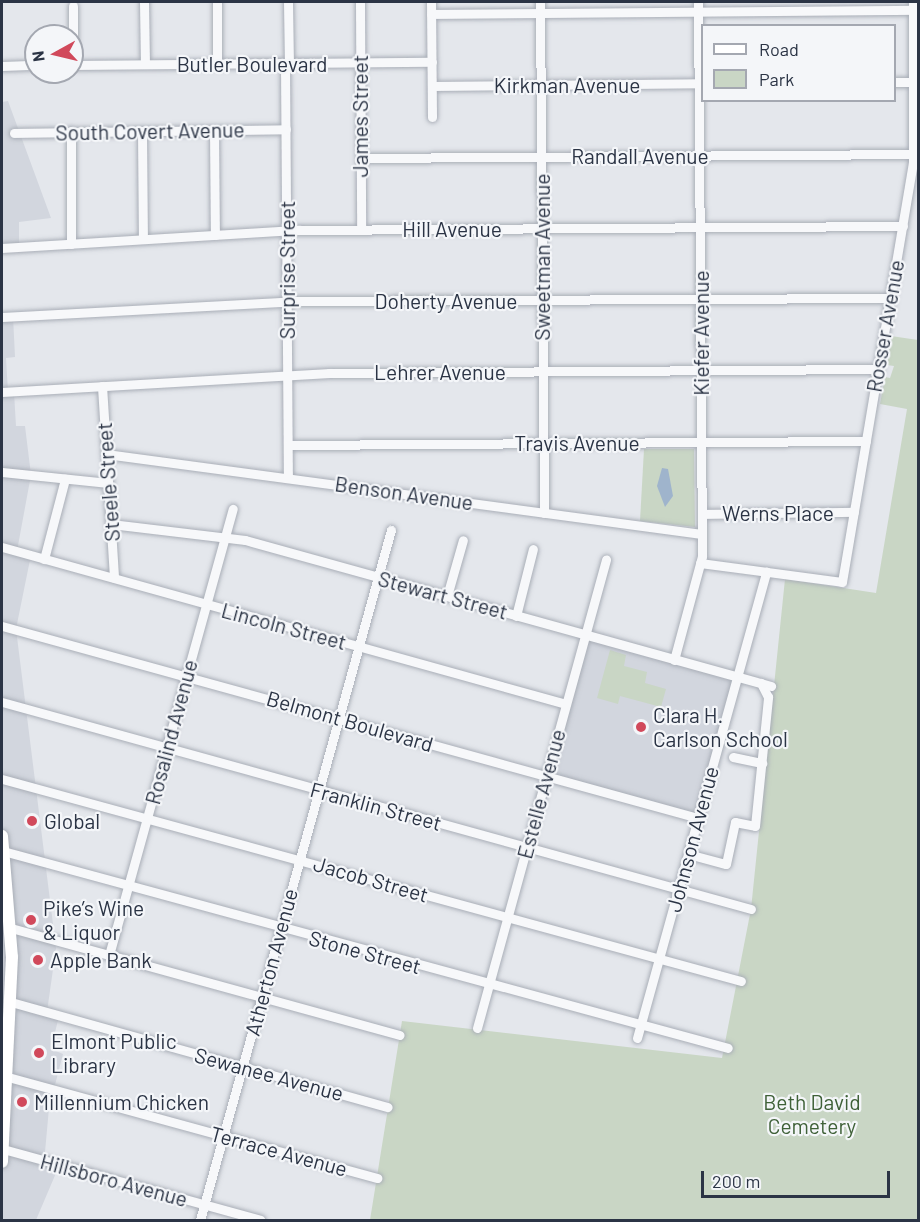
<!DOCTYPE html>
<meta charset="utf-8">
<style>
body{margin:0}
#map{position:relative;width:920px;height:1222px;overflow:hidden;background:#e4e7ec;font-family:Barlow,sans-serif}
div>[style]{position:absolute}
.built>*{inset:0;background:#d2d6de}
.green>*{inset:0;background:#c9d6c5}
.water>*{inset:0;background:#9fb4cc}
.roads{filter:drop-shadow(0 0 2px #a9aeb7) drop-shadow(0 0 2px #a9aeb7)}
.minor>*{height:9px;margin:-4.5px;padding:0 4.5px;transform-origin:4.5px;border-radius:4.5px;background:#f7f8fa}
.major>*{height:12px;margin:-6px;padding:0 6px;transform-origin:6px;border-radius:6px;background:#fff}
.dots>*{width:16px;height:16px;translate:-50% -50%;box-sizing:border-box;border:3px solid #f4f6f9;border-radius:50%}
span{translate:-50% -50%;white-space:nowrap;text-align:center;line-height:1.15;-webkit-text-stroke:4.5px #f4f6f9;paint-order:stroke}
.street-label{font-size:21px;color:#2b3445}
.poi-label{font-size:21px;color:#2b3445}
.left{translate:0 -50%;text-align:left}
.park-label{font-size:21px;color:#3f6138}
.frame{position:absolute;inset:0;border:3px solid #2b3445;pointer-events:none}
.legend{position:absolute;left:701px;top:24px;width:195px;height:78px;box-sizing:border-box;background:#f4f6f9;border:2px solid #a4a8b1;margin:0;padding:8px 10px;list-style:none;font-size:18px;color:#2b3445}
.legend li{display:flex;align-items:center;gap:12px;height:30px}
.legend b{width:30px;border:2px solid #a4a8b1}
.north{position:absolute;left:24px;top:24px;width:60px;height:60px;box-sizing:border-box;background:#f4f6f9;border:2px solid #a4a8b1;border-radius:50%;rotate:262deg;font-size:16px;font-weight:700;line-height:24px;text-align:center;color:#2b3445}
.north::after{content:'';display:block;margin:auto;width:21px;height:27px;background:#d1495b;clip-path:polygon(50% 0,100% 100%,50% 72%,0 100%)}
.scale{position:absolute;left:701px;top:1171px;width:189px;height:27px;box-sizing:border-box;border:3px solid #2b3445;border-top:0;padding-left:8px;font-size:18px;line-height:21px;white-space:nowrap;color:#2b3445;-webkit-text-stroke:4px #f4f6f9;paint-order:stroke}
</style>
<div id="map">
<div class="built">
<i style="clip-path:polygon(8px 101px,51px 218px,19px 222px,19px 247px,2px 248px,2px 102px)"></i>
<i style="clip-path:polygon(13px 316px,15px 357px,6px 358px,8px 392px,14px 392px,16px 426px,25px 426px,31px 475px,17px 551px,31px 555px,16px 629px,56px 948px,47px 1012px,59px 1016px,51px 1049px,63px 1054px,49px 1108px,45px 1152px,59px 1166px,36px 1220px,2px 1220px,2px 317px)"></i>
<i style="clip-path:polygon(586px 638px,733px 680px,695px 813px,549px 773px)"></i>
</div>
<div class="green">
<i style="clip-path:polygon(891px 336px,918px 340px,918px 1220px,370px 1220px,402px 1021px,722px 1058px,751px 909px,785px 579px,876px 593px,907px 409px,880px 404px,885px 377px,890px 378px,894px 366px,887px 365px)"></i>
<i style="clip-path:polygon(644px 449px,694px 449px,695px 527px,640px 521px)"></i>
<i style="clip-path:polygon(610px 650px,626px 655px,624px 666px,647px 672px,645px 683px,666px 689px,661px 707px,620px 696px,618px 704px,597px 698px)"></i>
</div>
<div class="water">
<i style="clip-path:polygon(662px 468px,668px 469px,673px 496px,665px 507px,657px 486px)"></i>
</div>
<div class="roads">
<div class="minor">
<i style="left:144px;top:2px;width:62px;rotate:89.1deg"></i>
<i style="left:217px;top:2px;width:62px;rotate:90deg"></i>
<i style="left:288px;top:2px;width:61px;rotate:89.1deg"></i>
<i style="left:360px;top:2px;width:228px;rotate:89.7deg"></i>
<i style="left:431px;top:2px;width:115px;rotate:89.5deg"></i>
<i style="left:540px;top:2px;width:511px;rotate:89.55deg"></i>
<i style="left:73px;top:6px;width:59px;rotate:90deg"></i>
<i style="left:431px;top:14px;width:487px;rotate:-0.5deg"></i>
<i style="left:285px;top:63px;width:414px;rotate:89.6deg"></i>
<i style="left:72px;top:65px;width:360px;rotate:-0.5deg"></i>
<i style="left:2px;top:66px;width:34px;rotate:-2deg"></i>
<i style="left:894px;top:82px;width:24px"></i>
<i style="left:432px;top:86px;width:270px;rotate:-0.6deg"></i>
<i style="left:214px;top:130px;width:105px;rotate:89.5deg"></i>
<i style="left:71px;top:131px;width:113px;rotate:90deg"></i>
<i style="left:142px;top:131px;width:108px;rotate:89.5deg"></i>
<i style="left:14px;top:133px;width:272px;rotate:-0.8deg"></i>
<i style="left:361px;top:158px;width:557px;rotate:-0.41deg"></i>
<i style="left:2px;top:248px;width:297px;rotate:-3.5deg"></i>
<i style="left:298px;top:230px;width:605px;rotate:-0.38deg"></i>
<i style="left:2px;top:317px;width:293px;rotate:-3.1deg"></i>
<i style="left:295px;top:301px;width:595px;rotate:-0.29deg"></i>
<i style="left:102px;top:386px;width:192px;rotate:86.4deg"></i>
<i style="left:2px;top:392px;width:328px;rotate:-3.3deg"></i>
<i style="left:329px;top:373px;width:549px;rotate:-0.42deg"></i>
<i style="left:288px;top:445px;width:578px;rotate:-0.4deg"></i>
<i style="left:106px;top:454px;width:601px;rotate:7.65deg"></i>
<i style="left:2px;top:472px;width:107px;rotate:5.9deg"></i>
<i style="left:702px;top:514px;width:152px;rotate:-0.8deg"></i>
<i style="left:111px;top:524px;width:135px;rotate:6.8deg"></i>
<i style="left:245px;top:540px;width:546px;rotate:15.51deg"></i>
<i style="left:2px;top:547px;width:585px;rotate:15.56deg"></i>
<i style="left:44px;top:559px;width:83px;rotate:-75.3deg"></i>
<i style="left:700px;top:563px;width:143px;rotate:7.6deg"></i>
<i style="left:842px;top:582px;width:425px;rotate:-80.4deg"></i>
<i style="left:913px;top:163px;width:161px;rotate:-90deg"></i>
<i style="left:447px;top:596px;width:58px;rotate:-74.1deg"></i>
<i style="left:516px;top:616px;width:69px;rotate:-75.8deg"></i>
<i style="left:2px;top:626px;width:722px;rotate:15.42deg"></i>
<i style="left:674px;top:660px;width:108px;rotate:-74.9deg"></i>
<i style="left:702px;top:556px;width:554px;rotate:-90.41deg"></i>
<i style="left:2px;top:702px;width:777px;rotate:15.45deg"></i>
<i style="left:733px;top:757px;width:30px;rotate:12deg"></i>
<i style="left:2px;top:779px;width:766px;rotate:15.29deg"></i>
<i style="left:3px;top:851px;width:751px;rotate:15.2deg"></i>
<i style="left:688px;top:854px;width:39px;rotate:15deg"></i>
<i style="left:726px;top:864px;width:43px;rotate:-77.9deg"></i>
<i style="left:735px;top:822px;width:20px;rotate:11deg"></i>
<i style="left:755px;top:826px;width:130px;rotate:-84.2deg"></i>
<i style="left:768px;top:697px;width:16px;rotate:-117deg"></i>
<i style="left:11px;top:928px;width:403px;rotate:15.4deg"></i>
<i style="left:109px;top:955px;width:463px;rotate:-74.5deg"></i>
<i style="left:11px;top:1002px;width:391px;rotate:15.6deg"></i>
<i style="left:477px;top:1028px;width:486px;rotate:-74.6deg"></i>
<i style="left:637px;top:1038px;width:484px;rotate:-74.5deg"></i>
<i style="left:8px;top:1077px;width:383px;rotate:15.3deg"></i>
<i style="left:3px;top:1149px;width:267px;rotate:15.4deg"></i>
<i style="left:200px;top:1220px;width:716px;rotate:-74.53deg"></i>
</div>
<div class="major">
<i style="left:2px;top:836px;width:121px;rotate:85.3deg"></i>
<i style="left:12px;top:957px;width:205px;rotate:92.8deg"></i>
</div>
</div>
<div class="dots">
<i style="left:641px;top:727px;background:#d1495b"></i>
<i style="left:32px;top:821px;background:#d1495b"></i>
<i style="left:31px;top:920px;background:#d1495b"></i>
<i style="left:38px;top:960px;background:#d1495b"></i>
<i style="left:39px;top:1053px;background:#d1495b"></i>
<i style="left:22px;top:1102px;background:#d1495b"></i>
</div>
<div class="street-label">
<span style="left:252px;top:64px">Butler Boulevard</span>
<span style="left:567px;top:85px">Kirkman Avenue</span>
<span style="left:360px;top:116px;rotate:-90deg">James Street</span>
<span style="left:150px;top:131px;rotate:-1deg">South Covert Avenue</span>
<span style="left:640px;top:156px">Randall Avenue</span>
<span style="left:452px;top:229px">Hill Avenue</span>
<span style="left:542px;top:257px;rotate:-90deg">Sweetman Avenue</span>
<span style="left:287px;top:270px;rotate:-90deg">Surprise Street</span>
<span style="left:446px;top:301px">Doherty Avenue</span>
<span style="left:885px;top:326px;rotate:-80deg">Rosser Avenue</span>
<span style="left:701px;top:333px;rotate:-90deg">Kiefer Avenue</span>
<span style="left:440px;top:372px">Lehrer Avenue</span>
<span style="left:577px;top:443px">Travis Avenue</span>
<span style="left:108px;top:482px;rotate:-94deg">Steele Street</span>
<span style="left:404px;top:493px;rotate:8deg">Benson Avenue</span>
<span style="left:778px;top:513px">Werns Place</span>
<span style="left:443px;top:595px;rotate:15deg">Stewart Street</span>
<span style="left:284px;top:626px;rotate:15deg">Lincoln Street</span>
<span style="left:350px;top:721px;rotate:16deg">Belmont Boulevard</span>
<span style="left:171px;top:732px;rotate:-75deg">Rosalind Avenue</span>
<span style="left:541px;top:794px;rotate:-75deg">Estelle Avenue</span>
<span style="left:376px;top:806px;rotate:15deg">Franklin Street</span>
<span style="left:692px;top:839px;rotate:-75deg">Johnson Avenue</span>
<span style="left:371px;top:879px;rotate:16deg">Jacob Street</span>
<span style="left:365px;top:952px;rotate:15deg">Stone Street</span>
<span style="left:271px;top:962px;rotate:-75deg">Atherton Avenue</span>
<span style="left:269px;top:1074px;rotate:15deg">Sewanee Avenue</span>
<span style="left:279px;top:1151px;rotate:15deg">Terrace Avenue</span>
<span style="left:114px;top:1180px;rotate:15deg">Hillsboro Avenue</span>
</div>
<div class="poi-label">
<span class="left" style="left:653px;top:727px">Clara H.<br>Carlson School</span>
<span class="left" style="left:44px;top:821px">Global</span>
<span class="left" style="left:43px;top:920px">Pike’s Wine<br>&amp; Liquor</span>
<span class="left" style="left:50px;top:960px">Apple Bank</span>
<span class="left" style="left:51px;top:1053px">Elmont Public<br>Library</span>
<span class="left" style="left:34px;top:1102px">Millennium Chicken</span>
</div>
<div class="park-label">
<span style="left:812px;top:1114px">Beth David<br>Cemetery</span>
</div>
<div class="frame"></div>
<ul class="legend">
<li><b style="height:8px;background:#fff"></b>Road</li>
<li><b style="height:16px;background:#c9d6c5"></b>Park</li>
</ul>
<div class="north">N</div>
<div class="scale">200 m</div>
</div>
